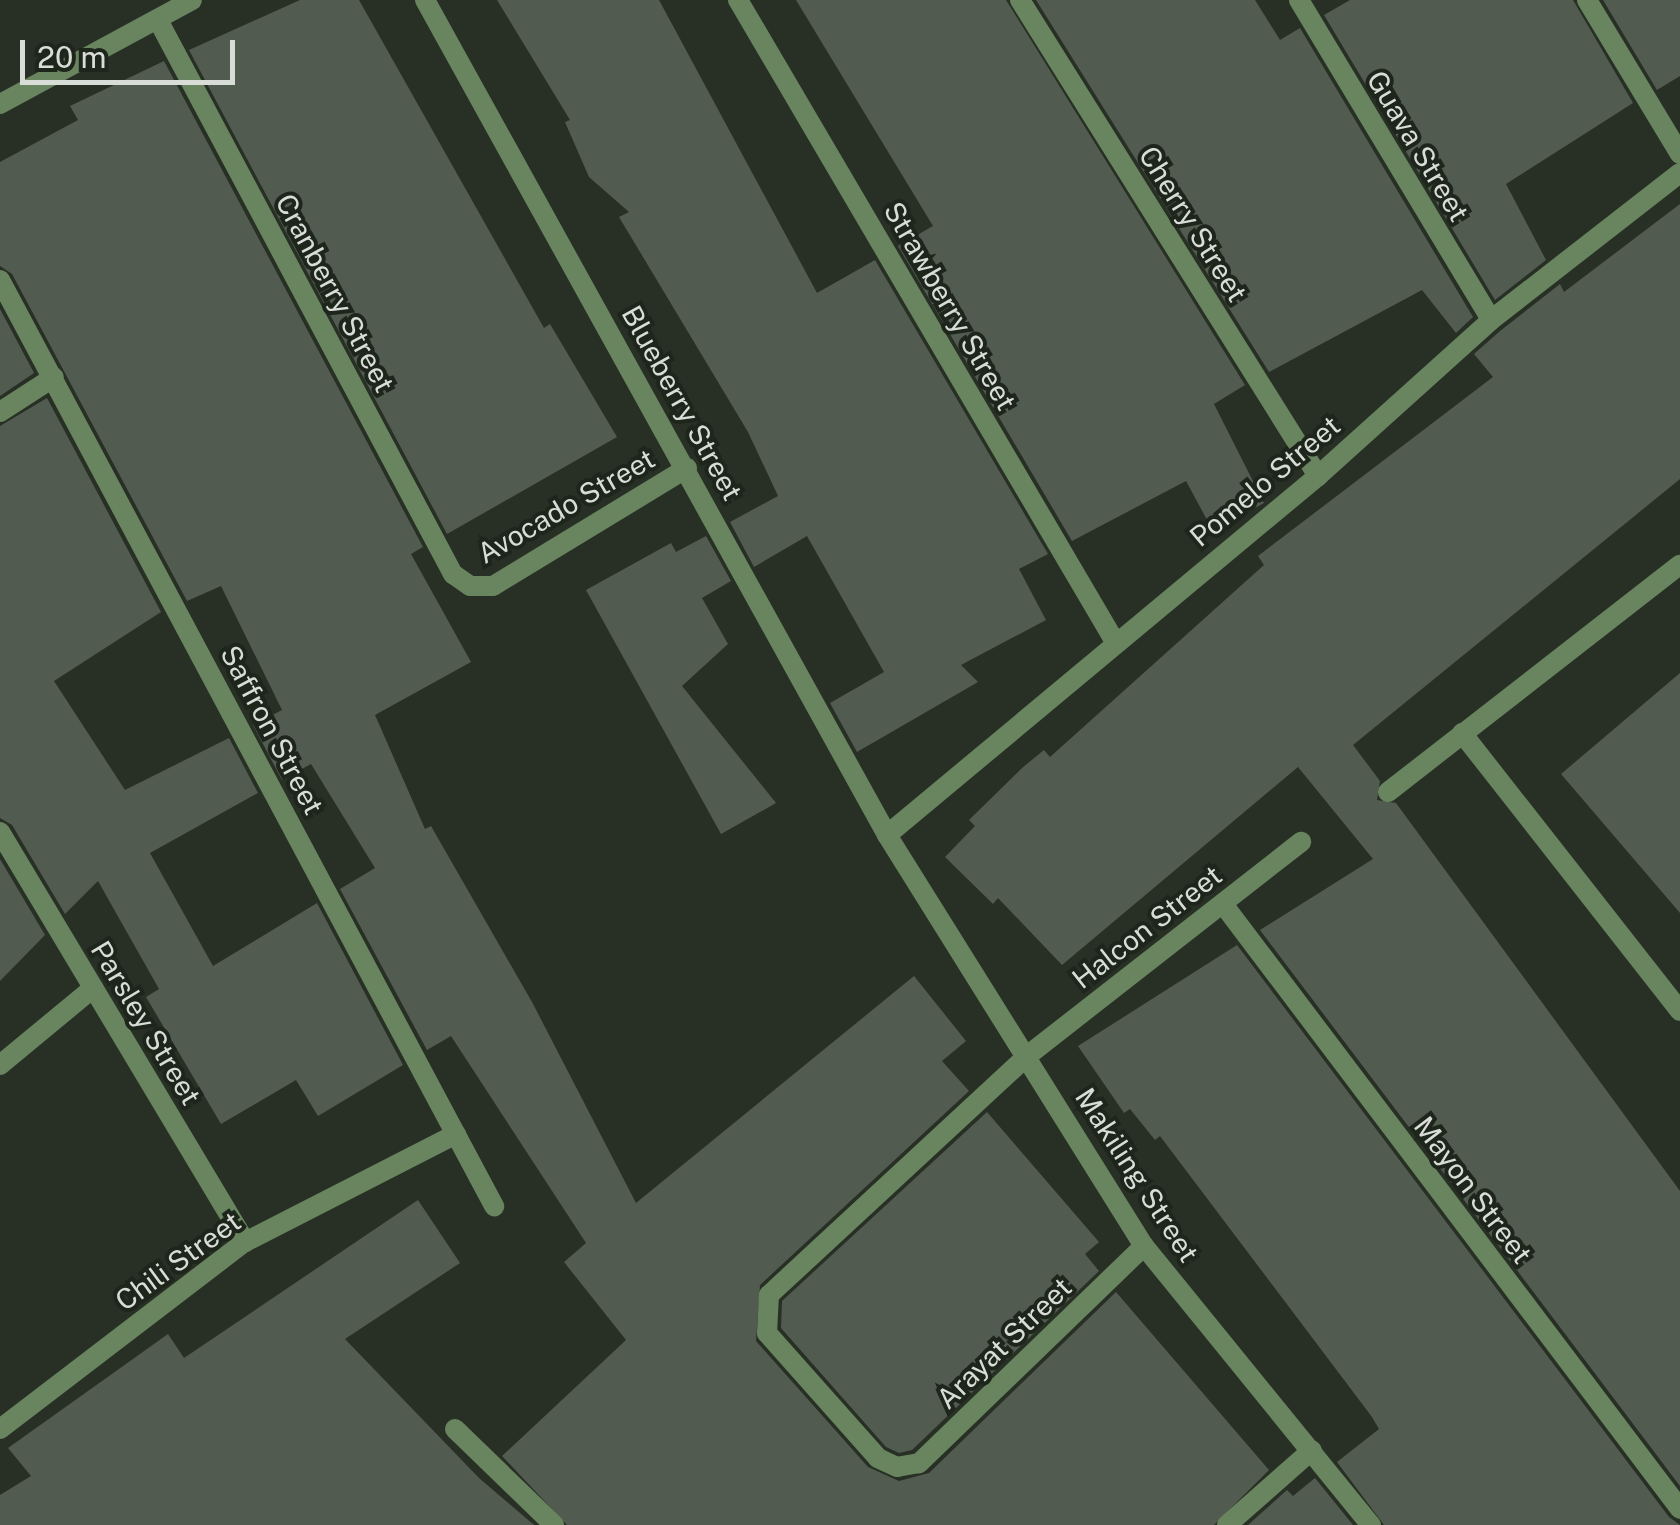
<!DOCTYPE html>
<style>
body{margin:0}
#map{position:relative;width:1680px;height:1525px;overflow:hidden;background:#283025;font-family:"Public Sans",sans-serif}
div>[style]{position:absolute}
.building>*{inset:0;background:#525b4f}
.street>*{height:20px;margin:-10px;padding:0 10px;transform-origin:10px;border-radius:10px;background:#68855f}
span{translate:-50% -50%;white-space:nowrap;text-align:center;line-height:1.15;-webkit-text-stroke:8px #1e261c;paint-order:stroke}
.street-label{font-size:28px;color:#d8ded7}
.scale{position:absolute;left:20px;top:40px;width:215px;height:45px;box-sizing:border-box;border:5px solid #d8ded7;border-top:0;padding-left:12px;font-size:30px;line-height:35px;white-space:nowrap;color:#d8ded7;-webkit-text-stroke:8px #1e261c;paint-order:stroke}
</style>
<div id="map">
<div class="building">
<i style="clip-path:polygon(300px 0,359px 0,544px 328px,550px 324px,617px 437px,447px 534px,189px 50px)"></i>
<i style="clip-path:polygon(497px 0,659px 0,817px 293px,875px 260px,1048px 554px,1019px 569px,1046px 620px,961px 665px,978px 682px,857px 752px,830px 703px,884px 672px,807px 536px,754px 567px,730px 522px,778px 496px,748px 432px,619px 217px,629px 212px,589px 177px,565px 122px,570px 120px)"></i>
<i style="clip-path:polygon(796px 0,1006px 0,1245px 385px,1214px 404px,1264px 503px,1213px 531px,1186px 481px,1072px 541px,898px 246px,933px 226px)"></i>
<i style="clip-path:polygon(1036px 0,1255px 0,1280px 40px,1300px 28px,1473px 317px,1456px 333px,1422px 290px,1269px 372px)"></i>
<i style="clip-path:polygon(1350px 0,1573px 0,1633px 103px,1506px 184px,1546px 260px,1495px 300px,1324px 15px)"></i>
<i style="clip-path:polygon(1603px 0,1680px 0,1680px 76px,1657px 90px)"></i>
<i style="clip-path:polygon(164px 61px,423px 547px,411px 554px,471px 662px,375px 715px,425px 829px,431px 826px,532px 1002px,636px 1203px,914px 976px,966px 1041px,942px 1061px,969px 1091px,760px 1285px,756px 1341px,868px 1467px,899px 1481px,929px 1473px,1116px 1292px,1269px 1470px,1214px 1525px,567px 1525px,502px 1456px,626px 1340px,564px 1262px,586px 1243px,451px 1036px,427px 1050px,340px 889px,375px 868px,311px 764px,282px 780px,253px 725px,282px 710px,221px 586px,187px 601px,12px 274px,0 266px,0 162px,78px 120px,70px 106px)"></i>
<i style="clip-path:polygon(1680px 204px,1680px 479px,1353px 745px,1380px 781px,1377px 800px,1396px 803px,1680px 1191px,1680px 1486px,1260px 930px,1373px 859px,1298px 767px,1062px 965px,998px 898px,993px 904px,945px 857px,975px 826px,969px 820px,1022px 768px,1044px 750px,1050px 757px,1264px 565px,1258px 556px,1493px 377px,1474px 354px,1500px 331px,1560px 284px,1564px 292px)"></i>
<i style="clip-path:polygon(0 309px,34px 373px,0 396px)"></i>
<i style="clip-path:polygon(47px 398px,161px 612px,54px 681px,125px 790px,229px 738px,258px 793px,150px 853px,213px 966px,317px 903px,403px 1065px,318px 1116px,296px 1080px,221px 1124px,146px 997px,159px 989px,98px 881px,65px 914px,12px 825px,0 818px,0 426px)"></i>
<i style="clip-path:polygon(706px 536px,731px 581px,702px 598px,728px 644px,682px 686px,776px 803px,721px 834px,586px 590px,671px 543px,676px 552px)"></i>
<i style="clip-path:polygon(1680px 673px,1680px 913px,1561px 774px)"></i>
<i style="clip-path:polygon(0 859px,45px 935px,0 981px)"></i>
<i style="clip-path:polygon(1237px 945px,1669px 1517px,1680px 1525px,1384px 1525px,1337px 1462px,1379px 1429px,1372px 1417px,1160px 1136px,1155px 1140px,1130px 1109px,1124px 1113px,1078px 1046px)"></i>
<i style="clip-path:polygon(987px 1112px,1099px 1242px,1085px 1254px,1099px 1271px,912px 1450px,899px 1453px,886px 1447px,781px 1328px,782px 1301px)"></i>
<i style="clip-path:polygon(418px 1200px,460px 1263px,345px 1339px,479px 1478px,534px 1525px,0 1525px,0 1495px,31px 1476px,8px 1448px,168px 1334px,184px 1358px)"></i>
<i style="clip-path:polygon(1315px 1478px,1353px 1525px,1248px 1525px,1287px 1490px,1293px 1496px)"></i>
</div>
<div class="street">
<i style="left:425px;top:0;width:954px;rotate:61.04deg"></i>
<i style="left:887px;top:835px;width:485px;rotate:58deg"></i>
<i style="left:1144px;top:1246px;width:360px;rotate:50.9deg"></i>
<i style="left:738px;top:0;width:742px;rotate:59.57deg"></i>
<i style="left:1020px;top:0;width:562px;rotate:57.95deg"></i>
<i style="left:1299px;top:0;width:373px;rotate:59deg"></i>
<i style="left:1587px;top:0;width:180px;rotate:58.9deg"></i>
<i style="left:158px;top:20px;width:628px;rotate:61.97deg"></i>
<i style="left:453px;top:574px;width:21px;rotate:35deg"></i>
<i style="left:470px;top:586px;width:23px"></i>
<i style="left:493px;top:586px;width:227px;rotate:-31.3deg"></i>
<i style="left:0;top:104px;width:218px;rotate:-28.4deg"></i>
<i style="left:0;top:280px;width:1050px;rotate:61.92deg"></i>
<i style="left:0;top:412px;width:64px;rotate:-32.9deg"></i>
<i style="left:1462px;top:733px;width:353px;rotate:51.9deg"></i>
<i style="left:1388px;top:792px;width:370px;rotate:-37.9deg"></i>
<i style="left:0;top:832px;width:478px;rotate:59.1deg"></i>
<i style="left:887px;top:835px;width:561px;rotate:-39.79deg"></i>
<i style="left:1318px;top:476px;width:233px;rotate:-42deg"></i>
<i style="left:1491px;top:320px;width:239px;rotate:-37.9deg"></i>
<i style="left:1223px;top:904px;width:758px;rotate:52.93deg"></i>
<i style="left:0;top:1065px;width:121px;rotate:-39.6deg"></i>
<i style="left:1144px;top:1246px;width:313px;rotate:136deg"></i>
<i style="left:919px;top:1463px;width:22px;rotate:170deg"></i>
<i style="left:897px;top:1467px;width:21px;rotate:-155deg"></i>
<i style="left:878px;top:1458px;width:167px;rotate:-131.6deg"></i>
<i style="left:767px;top:1333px;width:38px;rotate:-87deg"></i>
<i style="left:769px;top:1295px;width:352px;rotate:-42.8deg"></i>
<i style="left:1027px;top:1056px;width:348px;rotate:-38deg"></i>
<i style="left:0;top:1429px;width:308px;rotate:-37.4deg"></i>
<i style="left:245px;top:1242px;width:237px;rotate:-27.1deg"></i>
<i style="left:455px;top:1429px;width:138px;rotate:44.1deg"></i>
<i style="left:1227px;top:1525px;width:113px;rotate:-41.4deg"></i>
</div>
<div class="street-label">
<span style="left:1418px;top:146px;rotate:59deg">Guava Street</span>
<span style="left:1193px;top:224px;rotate:58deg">Cherry Street</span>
<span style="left:335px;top:293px;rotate:62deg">Cranberry Street</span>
<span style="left:950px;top:306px;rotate:60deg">Strawberry Street</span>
<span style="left:682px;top:403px;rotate:61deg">Blueberry Street</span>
<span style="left:1265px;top:481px;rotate:-40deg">Pomelo Street</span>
<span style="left:566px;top:506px;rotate:-30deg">Avocado Street</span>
<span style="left:272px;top:730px;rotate:62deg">Saffron Street</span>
<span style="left:1147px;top:927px;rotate:-38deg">Halcon Street</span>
<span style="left:146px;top:1023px;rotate:59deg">Parsley Street</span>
<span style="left:1137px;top:1175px;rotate:57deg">Makiling Street</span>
<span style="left:1473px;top:1190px;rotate:53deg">Mayon Street</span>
<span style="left:178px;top:1261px;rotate:-36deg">Chili Street</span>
<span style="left:1004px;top:1343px;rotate:-44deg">Arayat Street</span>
</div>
<div class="scale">20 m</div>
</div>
